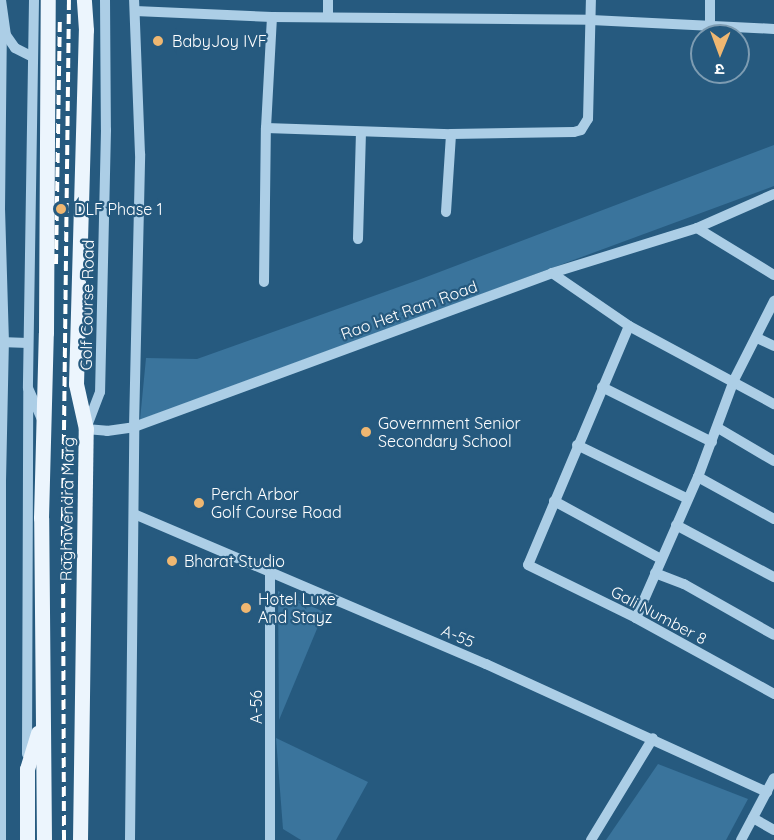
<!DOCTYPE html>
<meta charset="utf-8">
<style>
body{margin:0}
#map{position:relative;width:774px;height:840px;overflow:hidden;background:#265a7f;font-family:Quicksand,"Noto Sans Devanagari",sans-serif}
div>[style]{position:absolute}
.green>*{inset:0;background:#3a749c}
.minor>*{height:10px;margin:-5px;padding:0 5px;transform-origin:5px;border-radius:5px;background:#accee6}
.major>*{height:15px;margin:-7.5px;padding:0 7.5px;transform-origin:7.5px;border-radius:7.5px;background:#ecf5fd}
.rail>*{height:4px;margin-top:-2px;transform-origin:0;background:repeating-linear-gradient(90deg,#fff 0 10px,transparent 0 14.5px)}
.dots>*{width:16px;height:16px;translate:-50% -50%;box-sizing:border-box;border:3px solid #265a7f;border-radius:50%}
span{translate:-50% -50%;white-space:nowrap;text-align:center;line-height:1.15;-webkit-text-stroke:4.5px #265a7f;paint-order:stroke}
.poi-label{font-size:16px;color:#fff}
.left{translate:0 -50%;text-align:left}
.street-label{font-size:16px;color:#fff}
.north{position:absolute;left:690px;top:24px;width:60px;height:60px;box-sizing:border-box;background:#265a7f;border:2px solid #7d9cb2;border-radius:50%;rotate:181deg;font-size:16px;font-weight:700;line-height:24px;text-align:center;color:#fff}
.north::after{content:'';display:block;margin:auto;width:21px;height:27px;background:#efb771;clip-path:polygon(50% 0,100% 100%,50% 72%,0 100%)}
</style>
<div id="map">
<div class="green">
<i style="clip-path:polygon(774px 145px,774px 186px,140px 420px,146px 358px,197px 359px,421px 279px)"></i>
<i style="clip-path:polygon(278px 591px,324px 612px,279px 720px)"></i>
<i style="clip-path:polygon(276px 738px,368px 782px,336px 840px,301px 840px,283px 829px)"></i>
<i style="clip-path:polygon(658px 764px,748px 799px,726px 840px,606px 840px)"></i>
</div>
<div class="minor">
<i style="left:1px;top:0;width:35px;rotate:82deg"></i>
<i style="left:6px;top:35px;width:16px;rotate:55deg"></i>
<i style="left:15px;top:48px;width:20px;rotate:27deg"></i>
<i style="left:34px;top:0;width:388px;rotate:90.9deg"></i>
<i style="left:28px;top:388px;width:35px;rotate:66deg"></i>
<i style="left:105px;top:0;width:130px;rotate:89.6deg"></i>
<i style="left:106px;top:130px;width:262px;rotate:91.3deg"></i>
<i style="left:100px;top:392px;width:40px;rotate:111deg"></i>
<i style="left:86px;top:429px;width:21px;rotate:5deg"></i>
<i style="left:107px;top:431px;width:27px;rotate:-8deg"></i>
<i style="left:134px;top:427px;width:445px;rotate:-20.2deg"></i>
<i style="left:552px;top:273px;width:152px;rotate:-17.2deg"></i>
<i style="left:697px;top:228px;width:84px;rotate:-23.8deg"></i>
<i style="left:135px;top:11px;width:137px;rotate:2.5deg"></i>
<i style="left:272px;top:17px;width:319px;rotate:0.5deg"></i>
<i style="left:591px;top:20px;width:183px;rotate:2.8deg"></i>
<i style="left:272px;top:17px;width:111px;rotate:93.1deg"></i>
<i style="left:266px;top:128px;width:185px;rotate:1.9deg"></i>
<i style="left:451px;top:134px;width:123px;rotate:-0.9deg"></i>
<i style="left:574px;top:132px;width:7px;rotate:-16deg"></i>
<i style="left:581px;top:130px;width:13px;rotate:-58deg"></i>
<i style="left:588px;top:119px;width:119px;rotate:-88.6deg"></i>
<i style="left:328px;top:17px;width:17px;rotate:-90deg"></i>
<i style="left:710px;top:27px;width:27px;rotate:-90deg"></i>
<i style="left:446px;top:212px;width:78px;rotate:-86.3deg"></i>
<i style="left:697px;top:228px;width:90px;rotate:31.4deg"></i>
<i style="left:358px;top:239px;width:107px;rotate:-88.4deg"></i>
<i style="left:552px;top:273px;width:93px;rotate:34.5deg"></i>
<i style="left:629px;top:326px;width:165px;rotate:28.3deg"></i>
<i style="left:264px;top:282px;width:154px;rotate:-89.3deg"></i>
<i style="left:629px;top:326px;width:259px;rotate:112.9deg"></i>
<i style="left:528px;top:565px;width:120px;rotate:26.1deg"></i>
<i style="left:636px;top:618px;width:158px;rotate:28.8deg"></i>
<i style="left:757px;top:338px;width:19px;rotate:25deg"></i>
<i style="left:0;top:342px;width:28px;rotate:2deg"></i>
<i style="left:602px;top:387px;width:123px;rotate:26.6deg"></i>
<i style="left:718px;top:428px;width:65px;rotate:30.5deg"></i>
<i style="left:577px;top:445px;width:123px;rotate:25.9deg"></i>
<i style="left:698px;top:477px;width:87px;rotate:28.9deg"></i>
<i style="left:554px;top:501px;width:122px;rotate:28.5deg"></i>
<i style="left:134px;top:514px;width:383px;rotate:23.1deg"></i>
<i style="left:486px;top:664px;width:309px;rotate:24.5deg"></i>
<i style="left:676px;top:525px;width:111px;rotate:28deg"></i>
<i style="left:655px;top:573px;width:31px;rotate:21deg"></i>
<i style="left:684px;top:584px;width:103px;rotate:29.5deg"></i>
<i style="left:636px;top:618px;width:154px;rotate:-66.3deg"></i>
<i style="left:698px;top:477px;width:103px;rotate:-69.6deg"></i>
<i style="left:734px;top:380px;width:89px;rotate:-63.1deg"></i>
<i style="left:27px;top:754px;width:363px;rotate:-89.8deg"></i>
<i style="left:753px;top:818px;width:24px;rotate:30deg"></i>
<i style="left:1px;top:840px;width:359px;rotate:-90deg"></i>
<i style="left:1px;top:481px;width:138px;rotate:-88.8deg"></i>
<i style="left:4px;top:343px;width:133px;rotate:-91.7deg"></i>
<i style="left:0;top:210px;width:193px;rotate:-89.4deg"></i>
<i style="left:130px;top:840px;width:413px;rotate:-89.4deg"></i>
<i style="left:134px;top:427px;width:273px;rotate:-88.7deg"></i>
<i style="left:140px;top:154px;width:154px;rotate:-92.2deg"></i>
<i style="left:270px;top:840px;width:267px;rotate:-90deg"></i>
<i style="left:591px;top:840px;width:119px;rotate:-58.7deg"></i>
<i style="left:741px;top:840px;width:70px;rotate:-62deg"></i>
</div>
<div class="major">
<i style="left:27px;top:840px;width:71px;rotate:-90deg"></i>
<i style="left:27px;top:769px;width:38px;rotate:-73deg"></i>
<i style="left:44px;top:840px;width:322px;rotate:-90.5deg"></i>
<i style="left:41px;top:518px;width:185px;rotate:-88.5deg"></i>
<i style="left:46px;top:333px;width:333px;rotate:-89.7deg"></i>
<i style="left:80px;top:840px;width:411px;rotate:-89.2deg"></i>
<i style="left:86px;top:429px;width:46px;rotate:-102.5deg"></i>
<i style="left:76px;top:384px;width:354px;rotate:-88.4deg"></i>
<i style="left:86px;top:30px;width:30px;rotate:-94deg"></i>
</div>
<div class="rail">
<i style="left:56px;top:264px;width:243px;rotate:-89.1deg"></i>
<i style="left:64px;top:840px;width:323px;rotate:-90.2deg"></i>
<i style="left:63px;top:517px;width:517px;rotate:-89.34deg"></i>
</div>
<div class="dots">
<i style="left:158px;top:41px;background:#efb771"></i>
<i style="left:61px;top:209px;background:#efb771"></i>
<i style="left:366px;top:432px;background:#efb771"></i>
<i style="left:199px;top:503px;background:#efb771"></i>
<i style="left:172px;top:561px;background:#efb771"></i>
<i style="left:246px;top:608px;background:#efb771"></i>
</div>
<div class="poi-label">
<span class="left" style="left:172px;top:41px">BabyJoy IVF</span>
<span class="left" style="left:74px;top:209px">DLF Phase 1</span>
<span class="left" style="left:378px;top:432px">Government Senior<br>Secondary School</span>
<span class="left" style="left:211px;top:503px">Perch Arbor<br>Golf Course Road</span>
<span class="left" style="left:184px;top:561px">Bharat Studio</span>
<span class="left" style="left:258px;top:608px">Hotel Luxe<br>And Stayz</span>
</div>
<div class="street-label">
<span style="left:87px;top:305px;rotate:-89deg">Golf Course Road</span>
<span style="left:409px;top:310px;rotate:-20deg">Rao Het Ram Road</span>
<span style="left:67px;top:509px;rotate:-89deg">Raghavendra Marg</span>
<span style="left:659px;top:615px;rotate:28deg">Gali Number 8</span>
<span style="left:458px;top:636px;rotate:23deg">A-55</span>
<span style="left:256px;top:707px;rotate:-90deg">A-56</span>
</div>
<div class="north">उ</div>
</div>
